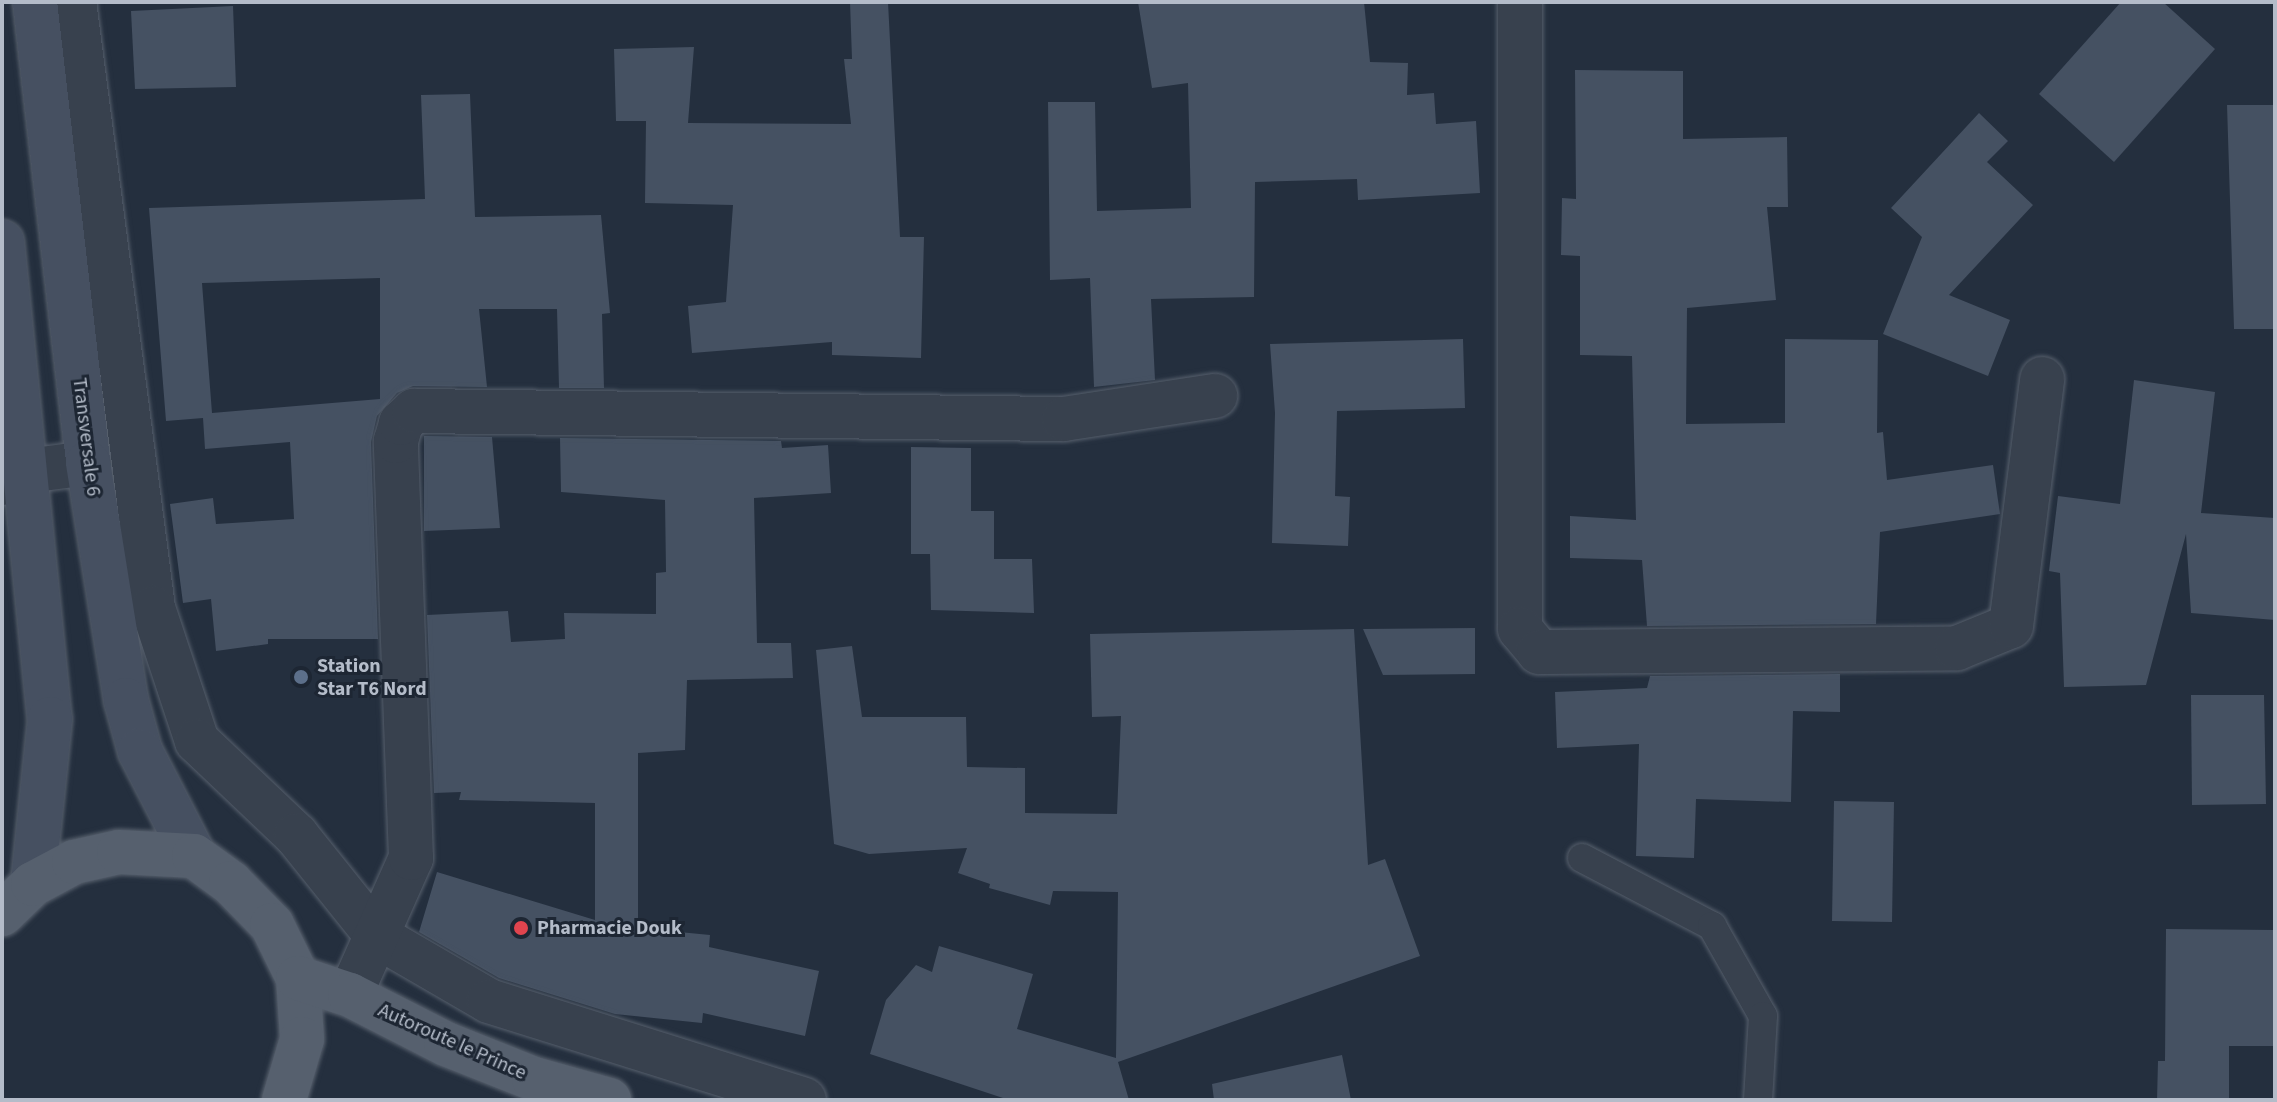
<!DOCTYPE html>
<style>
body{margin:0}
#map{position:relative;width:2277px;height:1102px;overflow:hidden;background:#242f3e;font-family:"Source Sans 3",sans-serif}
div>[style]{position:absolute}
.building>*{inset:0;background:#455162}
.roads{filter:drop-shadow(0 0 2px #565f6c) drop-shadow(0 0 2px #565f6c)}
.lane>*{height:28px;margin:-14px;padding:0 14px;transform-origin:14px;border-radius:14px;background:#38414e}
.street>*{height:44px;margin:-22px;padding:0 22px;transform-origin:22px;border-radius:22px;background:#38414e}
.secondary>*{height:44px;margin:-22px;padding:0 22px;transform-origin:22px;border-radius:22px;background:#465061}
.primary>*{height:44px;margin:-22px;padding:0 22px;transform-origin:22px;border-radius:22px;background:#56606e}
.dots>*{width:22px;height:22px;translate:-50% -50%;box-sizing:border-box;border:4px solid #1d2633;border-radius:50%}
span{translate:-50% -50%;white-space:nowrap;text-align:center;line-height:1.15;-webkit-text-stroke:6px #1d2633;paint-order:stroke}
.street-label{font-size:20px;color:#b4bcc9}
.poi-label{font-size:20px;color:#b4bcc9;font-weight:700}
.left{translate:0 -50%;text-align:left}
.frame{position:absolute;inset:0;border:4px solid #b4bcc9;pointer-events:none}
</style>
<div id="map">
<div class="building">
<i style="clip-path:polygon(850px 2px,888px 2px,900px 237px,924px 237px,921px 358px,832px 355px,832px 342px,692px 353px,688px 306px,726px 302px,733px 205px,645px 203px,646px 121px,616px 121px,614px 49px,694px 47px,688px 123px,851px 124px,844px 59px,852px 59px)"></i>
<i style="clip-path:polygon(1138px 2px,1364px 2px,1370px 62px,1408px 63px,1407px 95px,1434px 93px,1436px 124px,1476px 121px,1480px 193px,1358px 200px,1357px 179px,1255px 182px,1254px 297px,1151px 299px,1155px 380px,1094px 387px,1090px 278px,1050px 280px,1048px 102px,1095px 102px,1097px 211px,1191px 208px,1188px 83px,1152px 88px)"></i>
<i style="clip-path:polygon(2121px 2px,2163px 2px,2215px 49px,2114px 162px,2039px 94px)"></i>
<i style="clip-path:polygon(233px 6px,236px 87px,135px 89px,131px 11px)"></i>
<i style="clip-path:polygon(1575px 70px,1683px 71px,1683px 139px,1787px 137px,1788px 207px,1767px 207px,1776px 300px,1687px 308px,1686px 424px,1785px 423px,1785px 339px,1878px 340px,1877px 433px,1883px 432px,1887px 480px,1993px 465px,2000px 514px,1880px 532px,1876px 624px,1647px 626px,1642px 560px,1570px 558px,1570px 516px,1636px 520px,1632px 356px,1580px 355px,1580px 256px,1561px 255px,1562px 198px,1576px 199px)"></i>
<i style="clip-path:polygon(evenodd,470px 94px,475px 217px,601px 215px,610px 313px,602px 314px,604px 388px,559px 388px,557px 309px,479px 309px,487px 387px,413px 386px,397px 393px,377px 416px,371px 442px,378px 639px,268px 639px,268px 644px,216px 651px,211px 599px,183px 603px,170px 504px,213px 498px,216px 524px,294px 519px,290px 442px,205px 449px,203px 418px,166px 421px,149px 208px,425px 199px,421px 95px,470px 94px,380px 278px,380px 399px,212px 413px,202px 283px,380px 278px)"></i>
<i style="clip-path:polygon(2227px 105px,2275px 105px,2275px 329px,2234px 329px)"></i>
<i style="clip-path:polygon(1979px 113px,2008px 141px,1987px 162px,2033px 205px,1949px 295px,2010px 320px,1988px 376px,1883px 334px,1922px 237px,1891px 208px)"></i>
<i style="clip-path:polygon(1463px 339px,1465px 408px,1337px 411px,1335px 496px,1350px 497px,1348px 546px,1272px 543px,1275px 413px,1270px 344px)"></i>
<i style="clip-path:polygon(2134px 380px,2215px 392px,2201px 513px,2275px 518px,2275px 620px,2191px 613px,2186px 534px,2146px 685px,2064px 687px,2060px 573px,2049px 571px,2058px 496px,2120px 504px)"></i>
<i style="clip-path:polygon(424px 436px,492px 437px,500px 528px,424px 531px)"></i>
<i style="clip-path:polygon(560px 438px,781px 441px,782px 448px,828px 445px,831px 493px,754px 498px,757px 643px,791px 643px,793px 678px,687px 680px,685px 750px,638px 753px,638px 928px,710px 935px,709px 947px,819px 971px,805px 1036px,703px 1013px,702px 1023px,615px 1014px,499px 978px,419px 932px,437px 872px,595px 920px,595px 803px,459px 800px,461px 792px,434px 793px,427px 615px,508px 611px,511px 642px,565px 639px,564px 613px,656px 614px,656px 573px,666px 572px,665px 500px,561px 492px)"></i>
<i style="clip-path:polygon(911px 447px,971px 448px,971px 511px,994px 511px,994px 559px,1032px 559px,1034px 613px,931px 610px,930px 554px,911px 554px)"></i>
<i style="clip-path:polygon(1475px 628px,1475px 674px,1383px 675px,1363px 629px)"></i>
<i style="clip-path:polygon(1354px 629px,1368px 865px,1385px 859px,1420px 956px,1118px 1062px,1129px 1100px,1009px 1100px,870px 1054px,886px 1000px,916px 965px,932px 972px,939px 946px,1033px 974px,1017px 1029px,1116px 1058px,1118px 892px,1053px 891px,1050px 905px,989px 888px,990px 884px,958px 873px,967px 848px,869px 854px,834px 844px,816px 650px,852px 646px,862px 717px,966px 717px,967px 767px,1025px 768px,1025px 813px,1117px 814px,1121px 716px,1092px 717px,1090px 634px)"></i>
<i style="clip-path:polygon(1840px 674px,1840px 712px,1793px 711px,1791px 802px,1696px 799px,1694px 858px,1636px 856px,1639px 744px,1557px 748px,1555px 692px,1647px 688px,1650px 676px)"></i>
<i style="clip-path:polygon(2191px 695px,2264px 695px,2266px 804px,2192px 805px)"></i>
<i style="clip-path:polygon(1834px 801px,1894px 802px,1892px 922px,1832px 921px)"></i>
<i style="clip-path:polygon(2166px 929px,2275px 930px,2275px 1046px,2229px 1046px,2229px 1100px,2157px 1100px,2158px 1061px,2165px 1061px)"></i>
<i style="clip-path:polygon(1342px 1055px,1351px 1100px,1214px 1100px,1212px 1084px)"></i>
</div>
<div class="roads">
<div class="lane">
<i style="left:1582px;top:858px;width:147px;rotate:27.6deg"></i>
<i style="left:1712px;top:926px;width:103px;rotate:60.5deg"></i>
<i style="left:1763px;top:1016px;width:84px;rotate:93.4deg"></i>
</div>
<div class="street">
<i style="left:74px;top:2px;width:611px;rotate:82.57deg"></i>
<i style="left:153px;top:608px;width:140px;rotate:71.7deg"></i>
<i style="left:197px;top:741px;width:137px;rotate:43.5deg"></i>
<i style="left:296px;top:835px;width:129px;rotate:51.3deg"></i>
<i style="left:377px;top:936px;width:129px;rotate:30.1deg"></i>
<i style="left:489px;top:1001px;width:330px;rotate:17.4deg"></i>
<i style="left:1520px;top:2px;width:627px;rotate:90deg"></i>
<i style="left:1520px;top:629px;width:30px;rotate:50deg"></i>
<i style="left:1539px;top:652px;width:418px;rotate:-0.5deg"></i>
<i style="left:1957px;top:648px;width:58px;rotate:-22.2deg"></i>
<i style="left:2011px;top:626px;width:249px;rotate:-82.8deg"></i>
<i style="left:2px;top:483px;width:28px;rotate:-26deg"></i>
<i style="left:27px;top:471px;width:62px;rotate:-7.5deg"></i>
<i style="left:350px;top:995px;width:150px;rotate:-66deg"></i>
<i style="left:411px;top:858px;width:417px;rotate:-92.1deg"></i>
<i style="left:396px;top:441px;width:19px;rotate:-74deg"></i>
<i style="left:401px;top:423px;width:18px;rotate:-43deg"></i>
<i style="left:414px;top:411px;width:650px;rotate:0.71deg"></i>
<i style="left:1064px;top:419px;width:153px;rotate:-8.7deg"></i>
</div>
<div class="secondary">
<i style="left:35px;top:2px;width:464px;rotate:83.4deg"></i>
<i style="left:88px;top:463px;width:240px;rotate:80.9deg"></i>
<i style="left:126px;top:700px;width:53px;rotate:74.6deg"></i>
<i style="left:140px;top:751px;width:118px;rotate:62.8deg"></i>
<i style="left:2px;top:242px;width:479px;rotate:84.3deg"></i>
<i style="left:50px;top:719px;width:166px;rotate:95.9deg"></i>
</div>
<div class="primary">
<i style="left:2px;top:914px;width:43px;rotate:-44.1deg"></i>
<i style="left:33px;top:884px;width:47px;rotate:-28.2deg"></i>
<i style="left:74px;top:862px;width:46px;rotate:-12.5deg"></i>
<i style="left:119px;top:852px;width:75px;rotate:3.1deg"></i>
<i style="left:194px;top:856px;width:46px;rotate:36.1deg"></i>
<i style="left:231px;top:883px;width:59px;rotate:45.7deg"></i>
<i style="left:272px;top:925px;width:59px;rotate:63.9deg"></i>
<i style="left:298px;top:978px;width:61px;rotate:86.2deg"></i>
<i style="left:302px;top:1039px;width:64px;rotate:106.4deg"></i>
<i style="left:298px;top:978px;width:55px;rotate:18.1deg"></i>
<i style="left:350px;top:995px;width:108px;rotate:27deg"></i>
<i style="left:446px;top:1044px;width:95px;rotate:21.7deg"></i>
<i style="left:534px;top:1079px;width:78px;rotate:15.6deg"></i>
</div>
</div>
<div class="dots">
<i style="left:301px;top:677px;background:#5c6f8a"></i>
<i style="left:521px;top:928px;background:#e0444e"></i>
</div>
<div class="street-label">
<span style="left:86px;top:437px;rotate:83deg">Transversale 6</span>
<span style="left:452px;top:1042px;rotate:24deg">Autoroute le Prince</span>
</div>
<div class="poi-label">
<span class="left" style="left:317px;top:678px">Station<br>Star T6 Nord</span>
<span class="left" style="left:537px;top:928px">Pharmacie Douk</span>
</div>
<div class="frame"></div>
</div>
